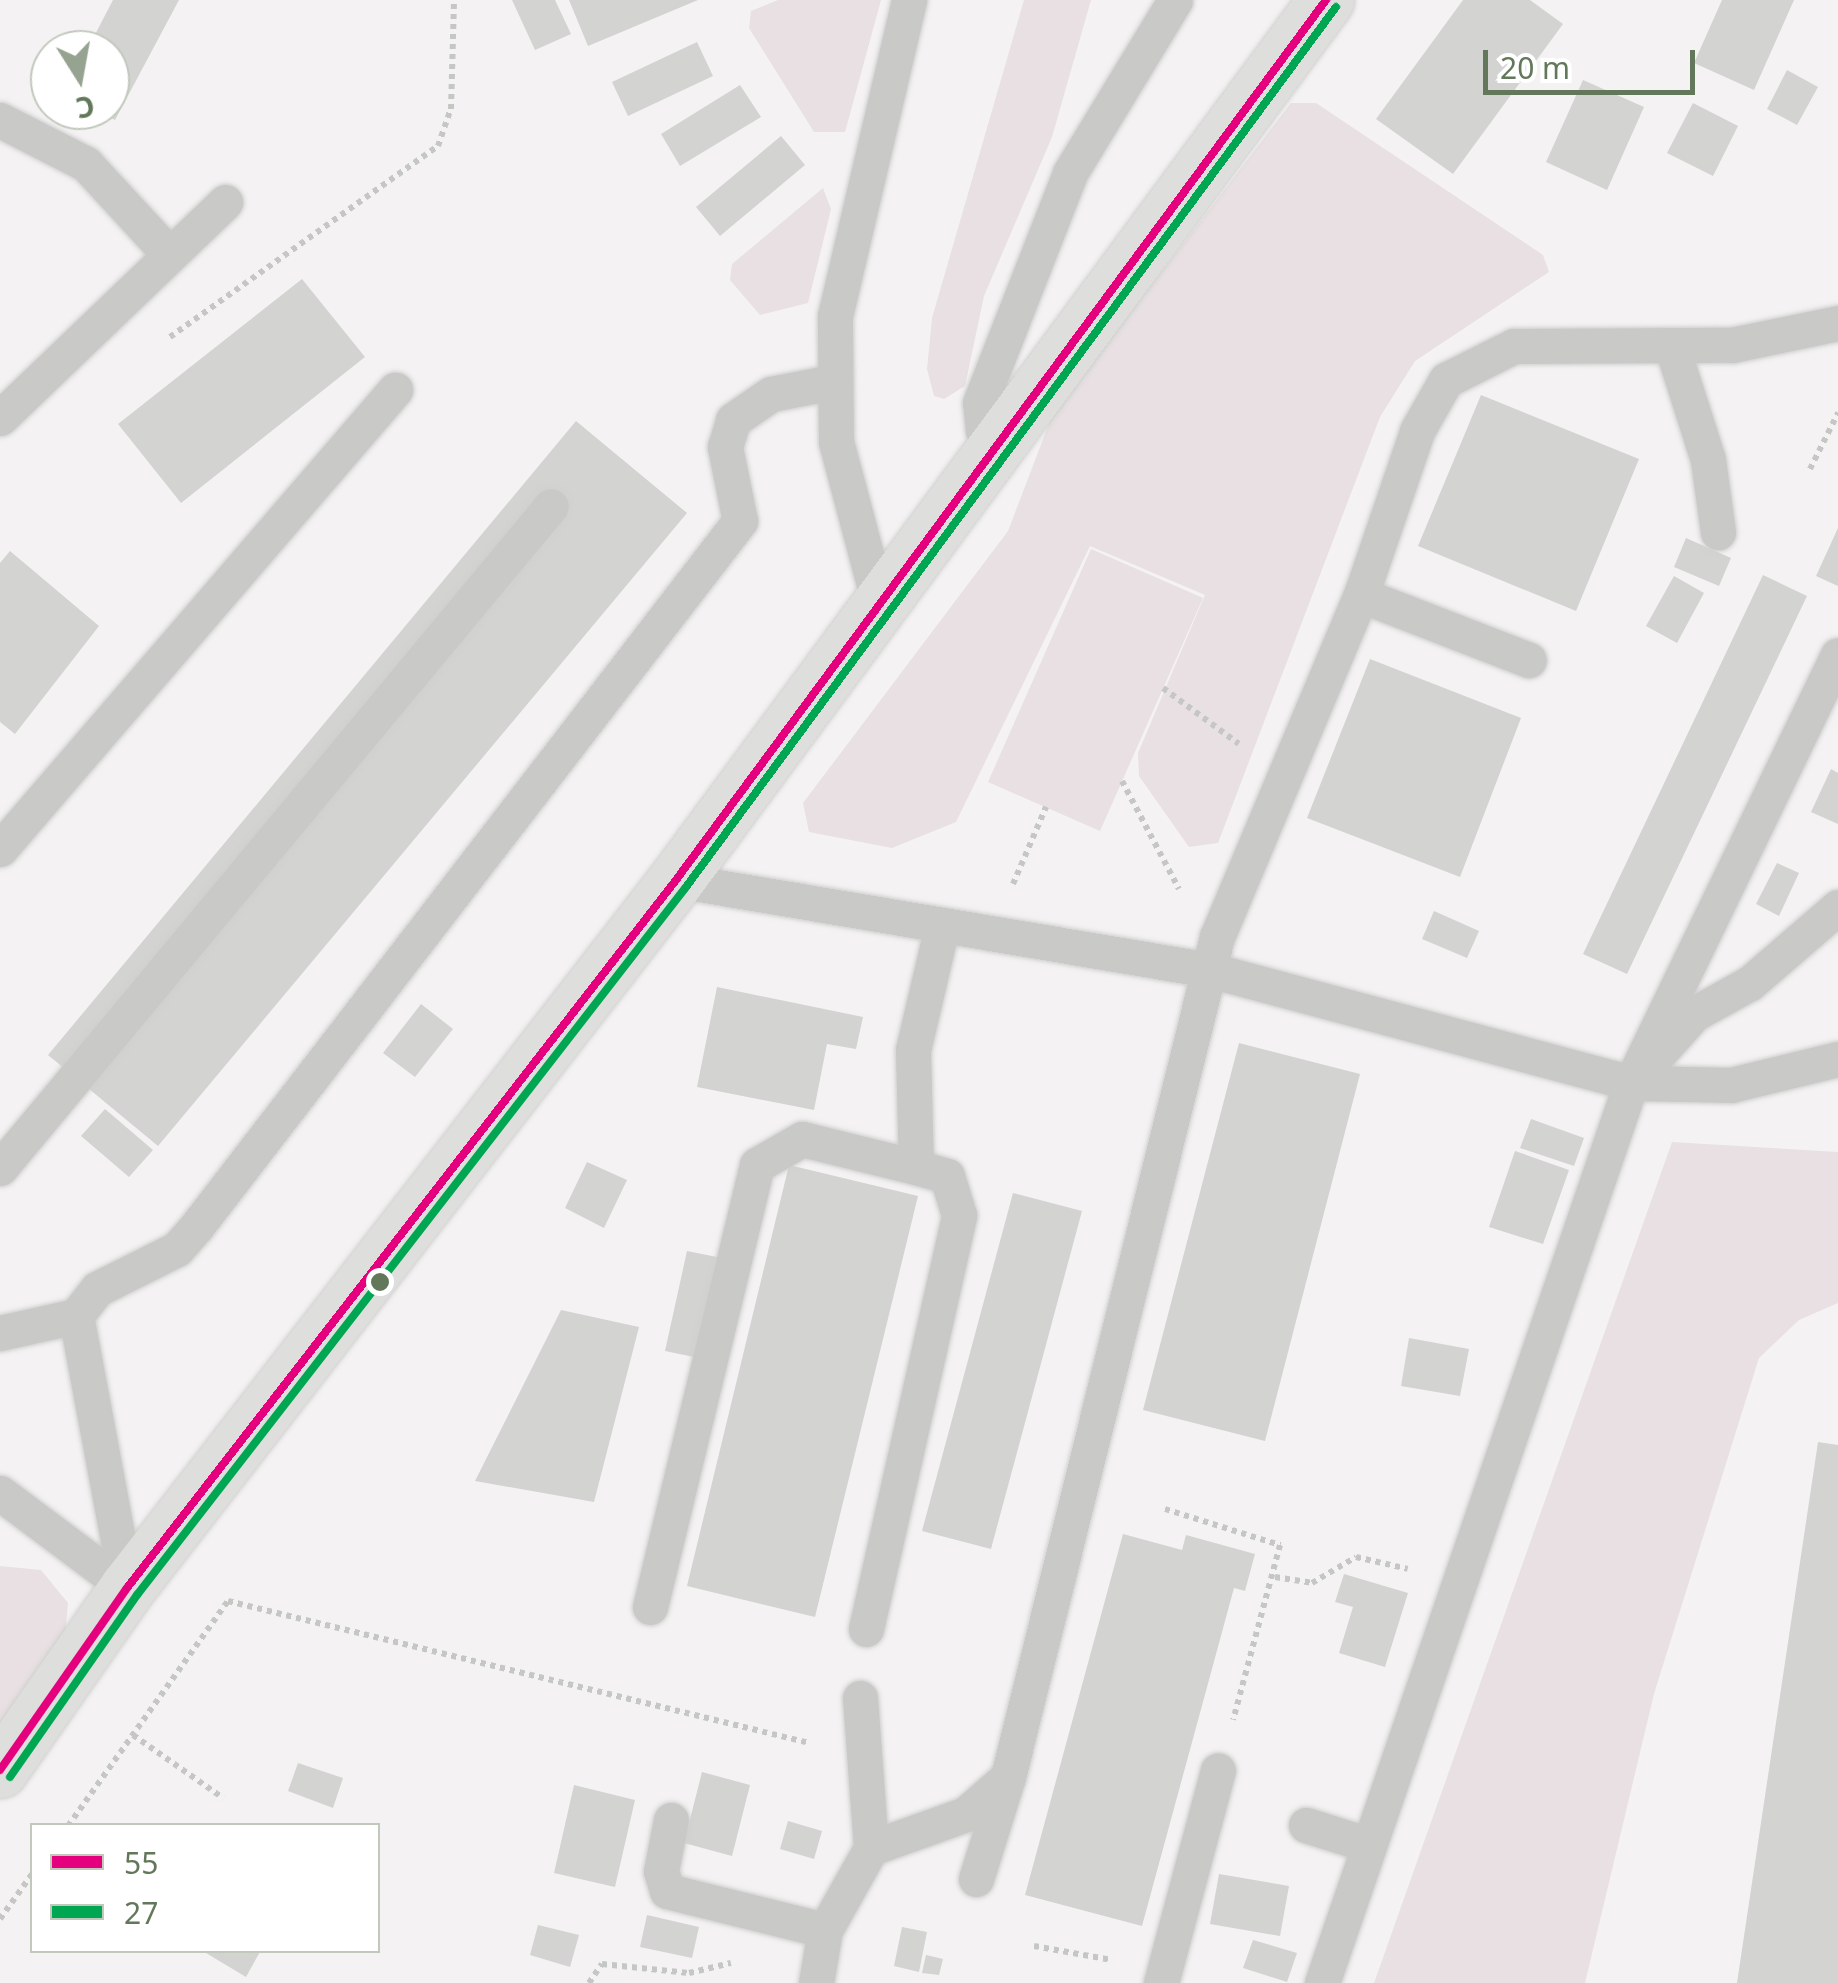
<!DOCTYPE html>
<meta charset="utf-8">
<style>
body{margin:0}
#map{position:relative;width:1838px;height:1983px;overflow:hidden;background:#f5f2f4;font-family:"Noto Sans",sans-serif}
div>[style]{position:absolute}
.green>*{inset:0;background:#e8e0e2}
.building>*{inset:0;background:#d3d3d2}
.path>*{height:6px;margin-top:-3px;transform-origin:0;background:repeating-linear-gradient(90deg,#c5c7c4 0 5px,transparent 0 10px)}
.roads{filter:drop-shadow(0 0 2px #cfd0ce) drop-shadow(0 0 2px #cfd0ce)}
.service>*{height:35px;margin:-17.5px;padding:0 17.5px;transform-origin:17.5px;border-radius:17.5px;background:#c9cac8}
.secondary>*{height:55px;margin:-27.5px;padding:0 27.5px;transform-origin:27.5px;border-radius:27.5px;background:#dededd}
.bus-1>*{height:8px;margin:-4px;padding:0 4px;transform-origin:4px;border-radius:4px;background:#e5007d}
.bus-2>*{height:8px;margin:-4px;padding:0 4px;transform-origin:4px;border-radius:4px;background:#00a651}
.dots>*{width:28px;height:28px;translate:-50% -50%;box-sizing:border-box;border:5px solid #fff;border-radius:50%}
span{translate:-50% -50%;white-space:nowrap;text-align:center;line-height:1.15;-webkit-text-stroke:10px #fff;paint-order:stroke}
.legend{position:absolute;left:30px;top:1823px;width:350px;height:130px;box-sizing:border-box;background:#fff;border:2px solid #c1c9bd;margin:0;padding:12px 18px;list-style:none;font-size:30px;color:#63785a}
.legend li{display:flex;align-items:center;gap:20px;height:50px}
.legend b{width:50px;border:2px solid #c1c9bd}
.north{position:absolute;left:30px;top:30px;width:100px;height:100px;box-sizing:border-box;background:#fff;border:2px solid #c1c9bd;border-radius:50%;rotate:169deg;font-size:28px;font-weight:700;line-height:40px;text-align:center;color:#63785a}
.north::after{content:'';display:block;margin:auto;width:35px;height:45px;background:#96a390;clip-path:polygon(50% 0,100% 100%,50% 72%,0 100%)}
.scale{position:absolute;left:1483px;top:50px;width:212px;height:45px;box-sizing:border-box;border:5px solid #63785a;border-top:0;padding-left:12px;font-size:30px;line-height:35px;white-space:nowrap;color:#63785a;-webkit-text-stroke:8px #fff;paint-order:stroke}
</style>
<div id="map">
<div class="green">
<i style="clip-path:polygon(778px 0,881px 0,845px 132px,814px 132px,749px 28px,751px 11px)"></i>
<i style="clip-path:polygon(1024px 0,1091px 0,1052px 137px,984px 296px,965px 386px,944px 399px,934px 396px,927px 369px,932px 318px)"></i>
<i style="clip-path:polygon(1291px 103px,1316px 103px,1543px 255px,1549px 272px,1415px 361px,1380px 417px,1218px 843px,1189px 847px,1139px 776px,1138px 753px,1205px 595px,1090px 546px,956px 822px,892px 848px,809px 832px,803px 803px,1008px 531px,1053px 413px)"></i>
<i style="clip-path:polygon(823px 188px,831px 209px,808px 303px,760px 315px,730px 280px,732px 264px)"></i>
<i style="clip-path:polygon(1091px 549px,1203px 598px,1100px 831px,988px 782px)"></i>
<i style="clip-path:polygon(1672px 1142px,1838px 1152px,1838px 1303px,1799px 1320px,1759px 1358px,1654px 1694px,1585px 1983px,1374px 1983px)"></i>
<i style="clip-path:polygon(0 1566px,41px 1570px,68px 1603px,65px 1636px,0 1729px)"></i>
</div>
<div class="building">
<i style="clip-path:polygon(113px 0,179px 0,115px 120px,96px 110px,110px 110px,110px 50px,87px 50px)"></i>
<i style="clip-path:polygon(512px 0,555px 0,571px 34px,535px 50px)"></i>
<i style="clip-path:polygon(569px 0,698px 0,588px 46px)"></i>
<i style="clip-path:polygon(1463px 0,1530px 0,1563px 24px,1453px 174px,1376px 119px)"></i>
<i style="clip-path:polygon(1722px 0,1794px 0,1754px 90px,1694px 63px)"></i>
<i style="clip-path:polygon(697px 42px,713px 76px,628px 116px,612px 82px)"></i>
<i style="clip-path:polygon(1787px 70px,1818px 87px,1797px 125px,1767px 109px)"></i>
<i style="clip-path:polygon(1583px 80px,1644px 107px,1607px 190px,1546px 162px)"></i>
<i style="clip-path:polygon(740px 85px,761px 117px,680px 166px,661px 134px)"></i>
<i style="clip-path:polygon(1693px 103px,1738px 126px,1713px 176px,1667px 153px)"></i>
<i style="clip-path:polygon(781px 136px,805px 165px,720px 236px,696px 207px)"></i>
<i style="clip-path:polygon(302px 279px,365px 357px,181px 503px,118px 424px)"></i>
<i style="clip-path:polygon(1481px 395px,1639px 459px,1576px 611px,1418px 546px)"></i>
<i style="clip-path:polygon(576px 421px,687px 513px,158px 1146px,48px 1055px)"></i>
<i style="clip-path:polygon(1838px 528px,1838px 586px,1816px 576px)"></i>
<i style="clip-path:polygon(1686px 538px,1731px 558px,1719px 586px,1674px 567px)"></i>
<i style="clip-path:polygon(10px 551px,99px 626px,15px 734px,0 722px,0 563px)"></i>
<i style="clip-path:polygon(1763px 575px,1807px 596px,1627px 974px,1583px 954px)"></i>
<i style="clip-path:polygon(1674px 576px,1704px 593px,1677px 643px,1646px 626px)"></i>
<i style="clip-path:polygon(1370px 659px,1521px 718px,1460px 877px,1307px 818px)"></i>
<i style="clip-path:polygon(1831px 769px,1838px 773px,1838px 824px,1811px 812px)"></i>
<i style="clip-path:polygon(1777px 863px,1799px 873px,1779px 916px,1756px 904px)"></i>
<i style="clip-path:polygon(1434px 911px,1479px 931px,1467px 958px,1422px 939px)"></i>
<i style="clip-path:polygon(717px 987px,863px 1017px,856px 1049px,827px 1044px,814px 1110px,697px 1087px)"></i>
<i style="clip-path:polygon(421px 1004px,453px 1029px,415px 1077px,383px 1053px)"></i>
<i style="clip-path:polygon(1239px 1043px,1360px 1074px,1265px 1441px,1143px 1410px)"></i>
<i style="clip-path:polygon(105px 1109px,153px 1150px,129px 1177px,81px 1136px)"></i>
<i style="clip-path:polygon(1531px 1119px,1584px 1138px,1574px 1166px,1520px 1148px)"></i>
<i style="clip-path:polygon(1515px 1151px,1569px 1170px,1543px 1244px,1489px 1227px)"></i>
<i style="clip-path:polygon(587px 1162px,627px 1180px,604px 1228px,565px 1208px)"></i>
<i style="clip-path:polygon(789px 1165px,918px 1196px,815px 1617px,687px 1586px)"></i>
<i style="clip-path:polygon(1013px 1193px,1082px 1211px,991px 1549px,922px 1531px)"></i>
<i style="clip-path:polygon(687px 1251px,722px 1258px,699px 1358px,665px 1351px)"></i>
<i style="clip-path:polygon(561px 1310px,639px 1327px,594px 1502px,475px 1481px)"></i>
<i style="clip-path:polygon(1409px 1338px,1469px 1349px,1460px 1396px,1401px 1386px)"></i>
<i style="clip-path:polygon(1818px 1442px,1838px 1445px,1838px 1983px,1737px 1983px)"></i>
<i style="clip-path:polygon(1123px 1534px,1182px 1550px,1186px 1535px,1255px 1554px,1245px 1591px,1234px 1588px,1142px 1926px,1025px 1895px)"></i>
<i style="clip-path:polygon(1344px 1574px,1408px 1593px,1385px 1667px,1339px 1653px,1353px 1607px,1335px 1602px)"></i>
<i style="clip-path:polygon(298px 1763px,343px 1778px,333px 1808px,288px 1791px)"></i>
<i style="clip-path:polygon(702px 1772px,750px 1785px,732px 1856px,684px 1843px)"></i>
<i style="clip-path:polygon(574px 1785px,635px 1800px,615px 1887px,554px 1873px)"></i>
<i style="clip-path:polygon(788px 1821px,822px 1831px,814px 1859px,780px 1849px)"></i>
<i style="clip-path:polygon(1219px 1874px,1289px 1886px,1280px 1936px,1210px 1924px)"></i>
<i style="clip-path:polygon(647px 1915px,699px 1927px,692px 1958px,640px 1947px)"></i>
<i style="clip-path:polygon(538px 1925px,579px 1935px,570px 1967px,530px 1955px)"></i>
<i style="clip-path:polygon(902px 1927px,927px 1932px,919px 1972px,894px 1966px)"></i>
<i style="clip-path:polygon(1253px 1940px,1297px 1953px,1287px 1982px,1243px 1968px)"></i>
<i style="clip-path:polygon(201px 1950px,261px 1950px,246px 1977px)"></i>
<i style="clip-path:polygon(926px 1955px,943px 1959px,939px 1975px,922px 1973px)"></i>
</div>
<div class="path">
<i style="left:170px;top:337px;width:329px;rotate:-35.5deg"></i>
<i style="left:438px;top:146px;width:39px;rotate:-71deg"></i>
<i style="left:451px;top:109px;width:109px;rotate:-88.4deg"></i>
<i style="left:1810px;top:469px;width:63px;rotate:-63.4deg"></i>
<i style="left:1163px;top:688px;width:94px;rotate:36.4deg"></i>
<i style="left:1122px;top:781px;width:122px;rotate:62.2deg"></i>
<i style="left:1013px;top:884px;width:84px;rotate:-66.8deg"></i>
<i style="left:1165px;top:1509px;width:121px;rotate:17.4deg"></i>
<i style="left:1280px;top:1545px;width:181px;rotate:105deg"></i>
<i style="left:1275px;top:1577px;width:37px;rotate:9deg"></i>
<i style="left:1312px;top:1583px;width:51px;rotate:-30.6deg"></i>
<i style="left:1356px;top:1557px;width:53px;rotate:13deg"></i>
<i style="left:133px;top:1735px;width:110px;rotate:35deg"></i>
<i style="left:68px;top:1826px;width:276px;rotate:-54.6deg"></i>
<i style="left:228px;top:1601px;width:598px;rotate:13.73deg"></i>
<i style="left:0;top:1919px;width:55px;rotate:-54.6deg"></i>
<i style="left:1034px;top:1946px;width:79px;rotate:10.2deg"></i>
<i style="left:589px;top:1983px;width:23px;rotate:-56deg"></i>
<i style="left:602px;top:1964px;width:87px;rotate:5.9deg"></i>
<i style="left:689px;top:1973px;width:43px;rotate:-13.4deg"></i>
</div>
<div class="roads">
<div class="service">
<i style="left:0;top:120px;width:97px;rotate:27.1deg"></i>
<i style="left:86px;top:164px;width:122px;rotate:47.3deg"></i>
<i style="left:1672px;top:347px;width:119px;rotate:72.3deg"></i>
<i style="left:1708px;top:460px;width:73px;rotate:82.1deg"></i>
<i style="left:0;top:418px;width:312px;rotate:-43.8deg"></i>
<i style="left:999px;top:446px;width:23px;rotate:-135deg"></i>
<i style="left:983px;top:430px;width:27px;rotate:-96deg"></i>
<i style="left:980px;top:403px;width:247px;rotate:-68.6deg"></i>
<i style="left:1070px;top:173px;width:202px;rotate:-58.7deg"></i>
<i style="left:1361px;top:595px;width:180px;rotate:21.2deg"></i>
<i style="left:880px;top:607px;width:171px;rotate:-104.9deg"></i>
<i style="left:836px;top:442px;width:126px;rotate:-90.5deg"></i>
<i style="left:835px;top:316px;width:325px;rotate:-76.8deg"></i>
<i style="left:0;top:849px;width:606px;rotate:-49.29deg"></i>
<i style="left:676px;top:880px;width:542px;rotate:9.57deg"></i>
<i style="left:1210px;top:970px;width:436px;rotate:15deg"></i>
<i style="left:1631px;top:1083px;width:100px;rotate:1.1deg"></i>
<i style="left:1731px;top:1085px;width:110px;rotate:-13.7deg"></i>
<i style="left:1659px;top:1053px;width:52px;rotate:-48.1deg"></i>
<i style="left:1694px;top:1014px;width:64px;rotate:-29deg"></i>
<i style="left:1750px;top:983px;width:116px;rotate:-40.8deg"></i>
<i style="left:0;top:1168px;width:861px;rotate:-50.23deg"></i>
<i style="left:0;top:1333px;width:78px;rotate:-12.6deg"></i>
<i style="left:0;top:1493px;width:159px;rotate:36.8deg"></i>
<i style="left:127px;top:1588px;width:277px;rotate:-100.6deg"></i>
<i style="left:76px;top:1316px;width:34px;rotate:-52deg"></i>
<i style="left:97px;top:1289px;width:89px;rotate:-26.6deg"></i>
<i style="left:177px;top:1249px;width:30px;rotate:-49deg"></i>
<i style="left:197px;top:1226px;width:890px;rotate:-52.4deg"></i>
<i style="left:740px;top:521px;width:76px;rotate:-101.5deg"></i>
<i style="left:725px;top:447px;width:28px;rotate:-73deg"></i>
<i style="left:733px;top:420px;width:46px;rotate:-34.4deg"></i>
<i style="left:771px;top:394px;width:63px;rotate:-11deg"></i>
<i style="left:650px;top:1607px;width:455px;rotate:-76.4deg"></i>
<i style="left:757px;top:1165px;width:52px;rotate:-30deg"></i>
<i style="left:802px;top:1139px;width:117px;rotate:13.8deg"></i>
<i style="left:866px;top:1629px;width:424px;rotate:-77.3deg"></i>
<i style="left:959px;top:1215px;width:41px;rotate:-107.1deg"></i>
<i style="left:947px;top:1176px;width:32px;rotate:-164deg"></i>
<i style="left:916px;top:1167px;width:117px;rotate:-91.5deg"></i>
<i style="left:913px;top:1050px;width:127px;rotate:-76.8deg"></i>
<i style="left:860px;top:1698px;width:150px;rotate:85.8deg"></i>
<i style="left:671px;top:1820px;width:52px;rotate:101.1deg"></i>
<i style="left:661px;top:1871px;width:21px;rotate:73deg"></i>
<i style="left:667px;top:1891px;width:163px;rotate:13.9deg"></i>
<i style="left:1306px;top:1825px;width:63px;rotate:17.6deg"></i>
<i style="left:976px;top:1879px;width:101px;rotate:-72.6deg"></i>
<i style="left:816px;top:1983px;width:54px;rotate:-80.4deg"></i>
<i style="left:825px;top:1930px;width:94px;rotate:-60.7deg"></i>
<i style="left:871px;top:1848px;width:101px;rotate:-19.7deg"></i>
<i style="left:966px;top:1814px;width:56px;rotate:-41.4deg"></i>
<i style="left:1008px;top:1777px;width:866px;rotate:-76.03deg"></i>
<i style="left:1217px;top:937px;width:371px;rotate:-67.2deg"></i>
<i style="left:1361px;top:595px;width:173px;rotate:-71.1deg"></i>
<i style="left:1417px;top:431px;width:59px;rotate:-60.4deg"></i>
<i style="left:1446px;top:380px;width:76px;rotate:-26.6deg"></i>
<i style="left:1514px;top:346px;width:218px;rotate:-0.3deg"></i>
<i style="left:1732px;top:345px;width:108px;rotate:-11.7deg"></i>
<i style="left:1161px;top:1983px;width:220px;rotate:-75deg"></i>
<i style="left:1322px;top:1983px;width:952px;rotate:-71.05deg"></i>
<i style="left:1631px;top:1083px;width:475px;rotate:-64.2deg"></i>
</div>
<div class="secondary">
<i style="left:0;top:1770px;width:222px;rotate:-55.1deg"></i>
<i style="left:127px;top:1588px;width:896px;rotate:-52.21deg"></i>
<i style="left:676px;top:880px;width:1094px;rotate:-53.55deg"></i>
</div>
</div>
<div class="bus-1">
<i style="left:0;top:1770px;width:222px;rotate:-55.1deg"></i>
<i style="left:127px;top:1588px;width:896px;rotate:-52.21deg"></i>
<i style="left:676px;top:880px;width:1094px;rotate:-53.55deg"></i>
</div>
<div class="bus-2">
<i style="left:10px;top:1777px;width:222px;rotate:-55.1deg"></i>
<i style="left:137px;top:1595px;width:896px;rotate:-52.21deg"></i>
<i style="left:686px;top:887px;width:1094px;rotate:-53.55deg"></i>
</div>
<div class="dots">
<i style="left:380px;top:1282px;background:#63785a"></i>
</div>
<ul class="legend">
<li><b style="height:12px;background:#e5007d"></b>55</li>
<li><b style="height:12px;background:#00a651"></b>27</li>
</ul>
<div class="north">С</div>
<div class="scale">20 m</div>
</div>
